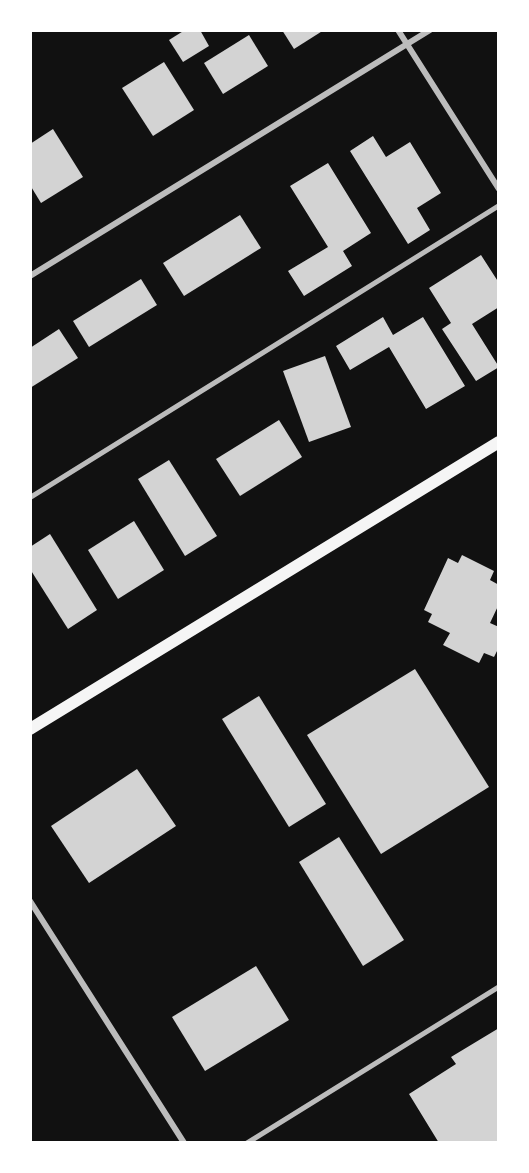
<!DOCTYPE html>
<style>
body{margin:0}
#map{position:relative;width:529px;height:1173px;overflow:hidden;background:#111;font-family:Signika,sans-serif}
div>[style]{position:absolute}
.building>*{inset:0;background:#d3d3d3}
.service>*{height:4.5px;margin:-2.25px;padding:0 2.25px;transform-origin:2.25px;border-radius:2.25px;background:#bcbcbc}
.minor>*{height:6px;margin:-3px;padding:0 3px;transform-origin:3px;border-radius:3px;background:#bcbcbc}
.secondary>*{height:12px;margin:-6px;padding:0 6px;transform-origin:6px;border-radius:6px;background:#f5f5f5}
span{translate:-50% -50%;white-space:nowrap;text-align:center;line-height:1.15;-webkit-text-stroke:6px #fff;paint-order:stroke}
.frame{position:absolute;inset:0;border:32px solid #fff;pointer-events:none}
</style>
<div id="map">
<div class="building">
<i style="clip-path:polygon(185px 30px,200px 30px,209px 46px,183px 62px,169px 40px)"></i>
<i style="clip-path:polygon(282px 30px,324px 30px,294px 49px)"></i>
<i style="clip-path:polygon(249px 35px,268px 66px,223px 94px,204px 63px)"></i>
<i style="clip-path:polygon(164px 62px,194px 110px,153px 136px,122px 88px)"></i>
<i style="clip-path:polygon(53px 129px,83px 177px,41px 203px,30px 185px,30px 144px)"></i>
<i style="clip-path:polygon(373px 136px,386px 157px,410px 142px,441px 193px,417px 208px,430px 230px,408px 244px,350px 151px)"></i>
<i style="clip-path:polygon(328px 163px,371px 233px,343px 251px,352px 266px,304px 296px,288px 271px,328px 247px,290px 186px)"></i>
<i style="clip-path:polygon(240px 215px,261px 248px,184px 296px,163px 263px)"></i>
<i style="clip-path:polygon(481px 255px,499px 283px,499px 307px,472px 324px,499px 367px,476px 381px,442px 329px,451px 323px,429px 288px)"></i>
<i style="clip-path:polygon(141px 279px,157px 305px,89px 347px,73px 321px)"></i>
<i style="clip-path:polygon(383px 317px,393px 335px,423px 317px,465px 386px,426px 409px,389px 347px,350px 370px,336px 346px)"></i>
<i style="clip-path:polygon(59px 329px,78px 358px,30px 388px,30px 348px)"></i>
<i style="clip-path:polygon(325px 356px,351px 427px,309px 442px,283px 371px)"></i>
<i style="clip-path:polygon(279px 420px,302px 457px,240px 496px,216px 459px)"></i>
<i style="clip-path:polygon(169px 460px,217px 536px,185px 556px,138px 479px)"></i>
<i style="clip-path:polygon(134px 521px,164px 570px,118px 599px,88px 550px)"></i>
<i style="clip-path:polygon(50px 534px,97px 610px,68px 629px,30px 569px,30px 547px)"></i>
<i style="clip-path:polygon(462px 555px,494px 571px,490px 580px,499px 585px,499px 604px,490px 623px,499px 627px,499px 647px,494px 657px,484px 653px,479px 663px,443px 645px,450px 633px,428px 622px,432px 614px,424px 610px,448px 558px,458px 563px)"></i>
<i style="clip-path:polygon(415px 669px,489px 787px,381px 854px,307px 735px)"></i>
<i style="clip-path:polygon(259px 696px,326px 804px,289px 827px,222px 719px)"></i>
<i style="clip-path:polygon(137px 769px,176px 826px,89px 883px,51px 826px)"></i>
<i style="clip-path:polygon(339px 837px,404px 940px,363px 966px,299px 862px)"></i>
<i style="clip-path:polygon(256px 966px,289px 1020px,205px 1071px,172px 1017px)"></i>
<i style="clip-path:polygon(499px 1028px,499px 1143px,439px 1143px,409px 1094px,456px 1064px,451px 1057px)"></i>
</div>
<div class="service">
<i style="left:30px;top:497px;width:552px;rotate:-31.91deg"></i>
<i style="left:246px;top:1143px;width:298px;rotate:-31.8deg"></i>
</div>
<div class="minor">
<i style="left:398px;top:30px;width:188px;rotate:57.6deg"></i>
<i style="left:30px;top:276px;width:470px;rotate:-31.6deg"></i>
<i style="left:30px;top:901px;width:287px;rotate:57.5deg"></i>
</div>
<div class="secondary">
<i style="left:30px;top:729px;width:550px;rotate:-31.46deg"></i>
</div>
<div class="frame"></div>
</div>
